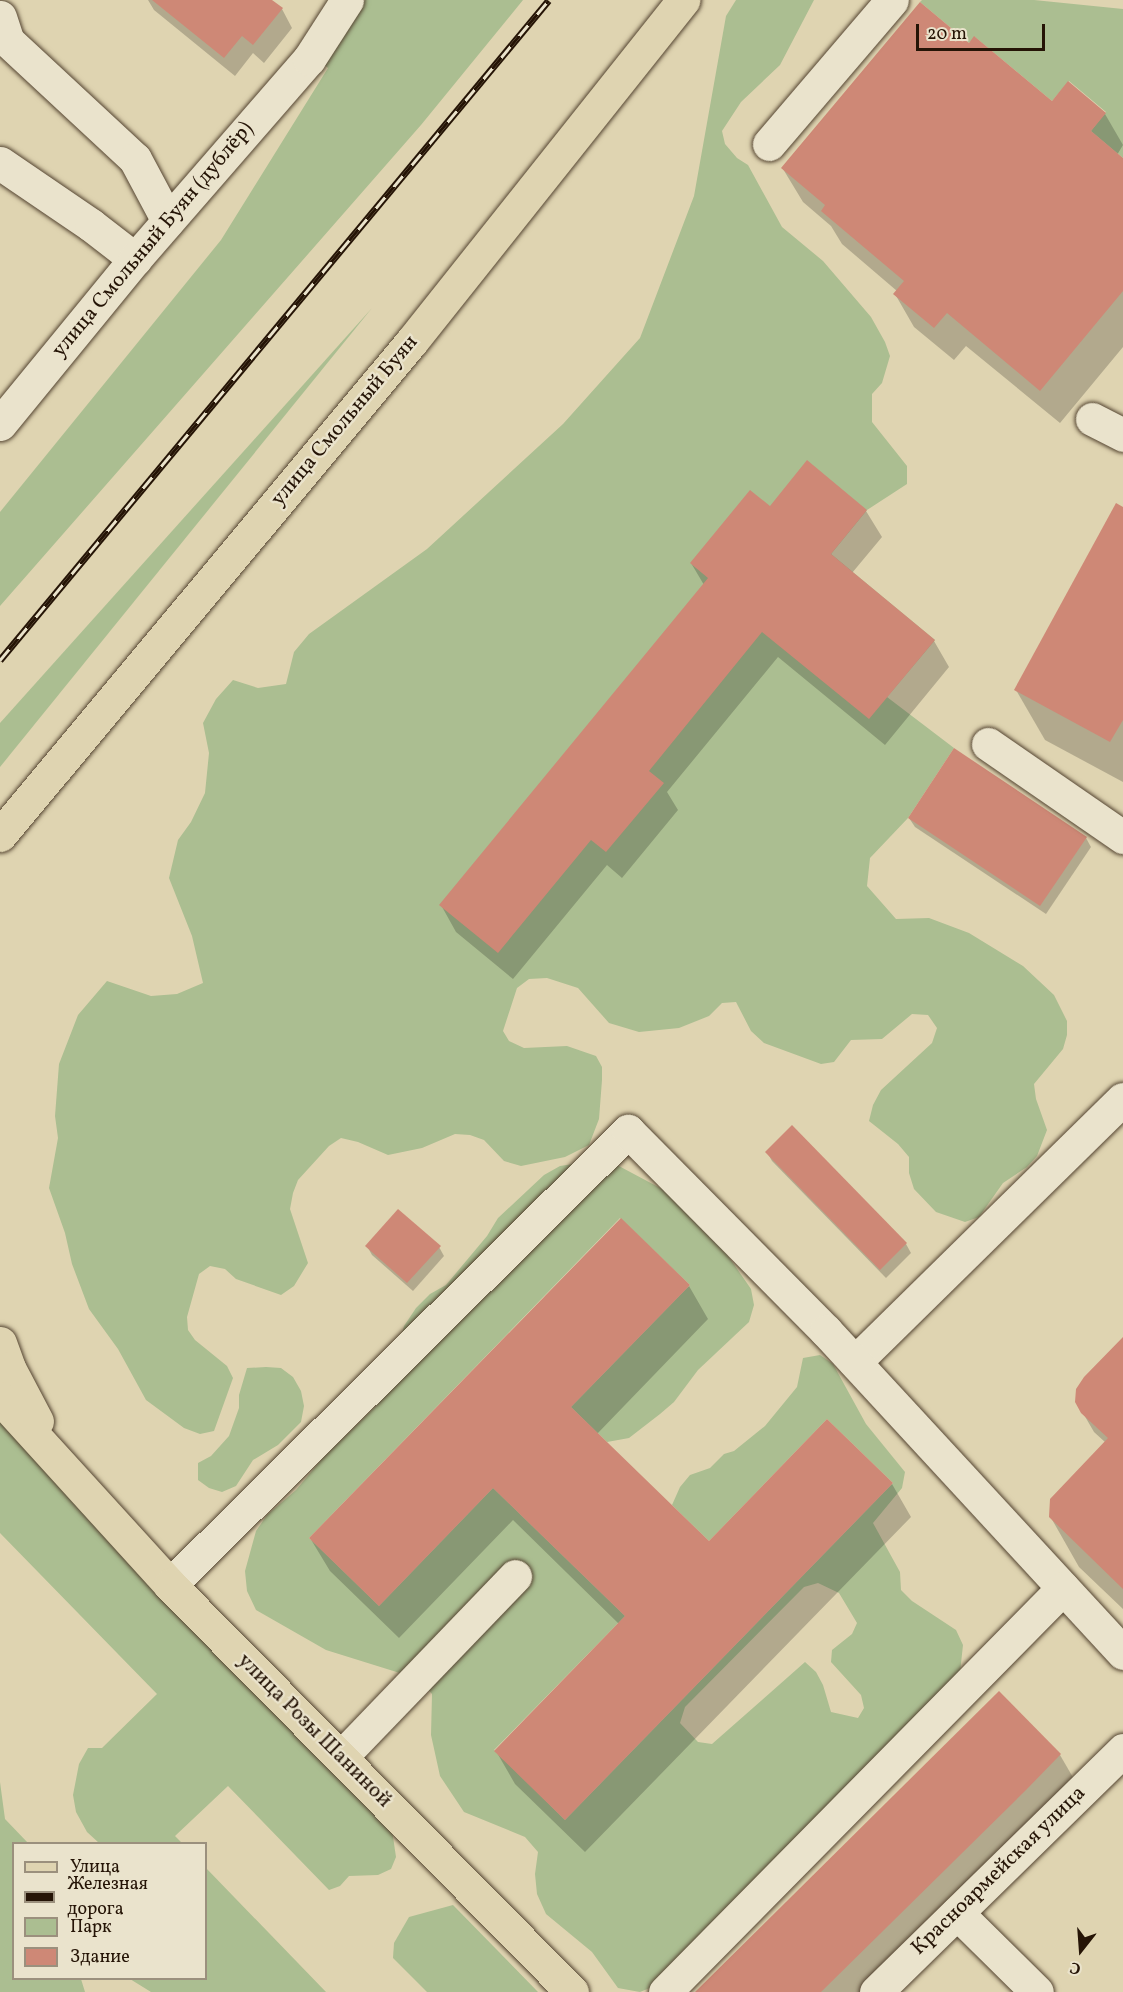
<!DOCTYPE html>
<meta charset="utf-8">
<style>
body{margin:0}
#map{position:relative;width:1123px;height:1992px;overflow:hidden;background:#dfd4b1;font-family:Vollkorn,serif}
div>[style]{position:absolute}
.green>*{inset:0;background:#abbe91}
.shadow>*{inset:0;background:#0003}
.building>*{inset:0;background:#ce8876}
.roads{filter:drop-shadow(0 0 2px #544431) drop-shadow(0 0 2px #544431)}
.minor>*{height:33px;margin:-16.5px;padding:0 16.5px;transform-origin:16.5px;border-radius:16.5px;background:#eae3cc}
.major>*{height:33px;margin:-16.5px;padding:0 16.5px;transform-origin:16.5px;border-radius:16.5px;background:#dfd4b1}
.rail>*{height:7px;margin-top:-3.5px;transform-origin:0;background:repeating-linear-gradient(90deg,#eae3cc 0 14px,#251406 0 28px);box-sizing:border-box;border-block:2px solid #251406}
span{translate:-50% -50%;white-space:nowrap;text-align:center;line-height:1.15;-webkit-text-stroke:4.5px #eae3cc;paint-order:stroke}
.street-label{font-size:21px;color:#251406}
.legend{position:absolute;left:12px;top:1842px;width:195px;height:138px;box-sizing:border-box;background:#eae3cc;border:2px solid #9b907d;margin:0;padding:8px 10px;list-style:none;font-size:18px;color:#251406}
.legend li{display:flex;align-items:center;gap:12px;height:30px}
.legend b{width:30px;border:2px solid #9b907d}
.north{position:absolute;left:1051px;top:1920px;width:60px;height:60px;-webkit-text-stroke:4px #eae3cc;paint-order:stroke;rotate:197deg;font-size:16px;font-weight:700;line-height:24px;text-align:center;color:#251406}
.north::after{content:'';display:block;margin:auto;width:21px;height:27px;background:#251406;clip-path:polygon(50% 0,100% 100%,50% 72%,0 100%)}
.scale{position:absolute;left:916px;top:24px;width:129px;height:27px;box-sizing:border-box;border:3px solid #251406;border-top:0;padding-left:8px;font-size:18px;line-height:21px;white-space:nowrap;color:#251406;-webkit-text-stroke:4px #eae3cc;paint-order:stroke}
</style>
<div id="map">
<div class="green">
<i style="clip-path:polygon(365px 0,523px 0,421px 125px,0 606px,0 512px,221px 240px,328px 68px,316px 58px)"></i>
<i style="clip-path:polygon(736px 0,814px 0,780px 65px,741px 102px,722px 131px,725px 144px,737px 158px,748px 165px,782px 227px,823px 261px,871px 317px,885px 342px,890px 356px,882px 383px,872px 394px,872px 422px,907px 466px,907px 484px,867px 510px,831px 554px,935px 640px,887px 697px,954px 748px,908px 818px,870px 858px,867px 886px,896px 919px,929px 918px,969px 933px,1023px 966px,1054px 995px,1067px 1021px,1067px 1035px,1063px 1049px,1034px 1084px,1036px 1099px,1047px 1130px,1037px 1156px,1027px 1167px,1003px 1183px,979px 1217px,965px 1222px,936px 1212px,914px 1189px,909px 1173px,909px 1157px,898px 1144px,869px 1121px,873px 1105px,881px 1090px,932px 1043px,937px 1028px,928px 1015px,912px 1014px,882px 1039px,851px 1040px,834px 1062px,821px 1064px,764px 1043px,751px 1031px,736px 1002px,722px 1003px,709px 1016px,679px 1028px,639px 1032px,609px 1023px,578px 988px,547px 978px,529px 979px,517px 988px,503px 1031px,509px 1041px,524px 1048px,567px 1046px,596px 1056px,602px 1067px,602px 1080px,599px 1119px,589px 1145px,565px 1157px,521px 1166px,504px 1161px,484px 1140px,470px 1135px,455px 1134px,422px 1148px,388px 1155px,358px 1142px,341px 1138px,329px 1146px,298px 1180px,293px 1193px,290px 1209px,308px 1263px,294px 1286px,281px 1295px,236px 1279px,225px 1269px,210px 1266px,199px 1274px,187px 1317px,188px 1330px,195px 1340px,227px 1366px,233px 1378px,214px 1431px,200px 1434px,184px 1428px,146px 1400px,118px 1349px,89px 1309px,72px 1264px,65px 1233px,49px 1188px,58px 1138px,55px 1116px,59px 1064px,78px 1015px,107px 981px,151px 996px,177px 994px,203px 983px,192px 936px,169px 878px,178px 840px,191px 822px,205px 793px,209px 753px,203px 723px,216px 699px,233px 680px,258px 688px,286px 684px,294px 652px,309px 634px,427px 549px,563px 424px,640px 338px,694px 196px,726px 16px)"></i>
<i style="clip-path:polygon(922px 0,1034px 0,1123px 9px,1123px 158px,1091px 131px,1106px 112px,1069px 81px,1052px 101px,975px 37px,969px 43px,920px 2px)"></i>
<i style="clip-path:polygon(372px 308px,0 767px,0 723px)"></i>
<i style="clip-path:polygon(evenodd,599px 1160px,617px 1165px,662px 1189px,717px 1240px,751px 1289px,754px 1305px,749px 1322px,698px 1370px,674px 1402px,660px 1414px,629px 1438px,607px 1442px,571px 1407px,690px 1285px,620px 1218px,309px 1538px,379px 1606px,493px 1488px,625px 1616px,494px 1750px,565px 1820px,893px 1483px,827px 1419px,709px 1541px,672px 1505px,680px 1487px,690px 1475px,710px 1468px,724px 1454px,734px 1451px,765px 1426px,797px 1387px,803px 1358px,820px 1355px,833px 1364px,866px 1424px,905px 1472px,902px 1488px,873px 1523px,900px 1572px,901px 1590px,912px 1601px,956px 1630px,963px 1645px,959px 1682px,655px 1986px,640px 1992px,618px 1988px,592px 1952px,546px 1914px,537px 1894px,535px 1874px,538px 1852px,525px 1837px,464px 1812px,440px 1776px,431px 1735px,432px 1694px,419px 1679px,326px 1650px,256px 1610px,247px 1591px,245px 1571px,256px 1531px,267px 1515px,296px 1490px,322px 1459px,379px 1403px,387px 1385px,404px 1326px,416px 1308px,430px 1294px,446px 1285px,487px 1236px,498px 1218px,544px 1175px,560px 1166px,599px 1160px,818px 1583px,839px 1593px,857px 1623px,852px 1634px,832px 1650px,831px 1662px,861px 1695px,864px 1708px,858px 1718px,831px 1712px,823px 1685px,816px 1672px,805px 1662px,712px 1744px,698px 1742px,680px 1723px,685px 1707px,804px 1587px,818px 1583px)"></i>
<i style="clip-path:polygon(266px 1367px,281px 1368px,293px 1377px,301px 1391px,304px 1406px,301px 1422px,278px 1445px,253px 1460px,236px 1486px,222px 1492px,209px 1488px,198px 1480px,198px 1463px,211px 1456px,229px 1436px,239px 1408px,239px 1395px,247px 1368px)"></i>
<i style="clip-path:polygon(0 1411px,392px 1830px,396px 1857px,391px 1869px,378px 1875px,349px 1876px,340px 1886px,329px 1890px,228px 1786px,175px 1836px,182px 1843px,99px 1843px,87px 1832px,76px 1812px,73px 1795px,79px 1764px,88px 1748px,102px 1748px,157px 1694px,0 1533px)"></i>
<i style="clip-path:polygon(0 1782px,5px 1819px,28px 1843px,14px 1844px,14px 1978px,81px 1979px,85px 1992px,0 1992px)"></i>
<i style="clip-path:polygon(206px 1868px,326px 1992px,151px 1992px,130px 1979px,206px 1978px)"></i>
<i style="clip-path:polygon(453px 1905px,538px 1992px,427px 1992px,393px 1958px,394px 1943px,409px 1917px)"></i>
</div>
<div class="shadow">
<i style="clip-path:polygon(148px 0,270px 0,282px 9px,292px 28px,264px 63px,253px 53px,235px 76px,154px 10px)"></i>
<i style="clip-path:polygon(969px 45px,1052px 103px,1105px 114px,1123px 145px,1117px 155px,1123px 160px,1123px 347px,1060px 423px,966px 346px,954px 360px,914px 327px,895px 294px,897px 291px,842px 244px,831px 226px,803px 202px,783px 169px)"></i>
<i style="clip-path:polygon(770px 508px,866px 511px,882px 537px,852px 573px,934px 641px,949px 667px,885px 745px,778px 657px,667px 792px,678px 810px,622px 878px,607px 865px,513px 979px,456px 932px,441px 905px,704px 585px,691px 563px)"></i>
<i style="clip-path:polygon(1123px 509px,1123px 782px,1045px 740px,1016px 690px)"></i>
<i style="clip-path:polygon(909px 818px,1086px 838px,1091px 847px,1046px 914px,915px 827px)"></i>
<i style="clip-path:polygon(792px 1127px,906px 1244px,911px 1253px,886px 1278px,772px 1161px,767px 1152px)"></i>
<i style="clip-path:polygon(367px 1246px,439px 1247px,444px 1256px,413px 1291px,372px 1255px)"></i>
<i style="clip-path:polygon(689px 1286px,708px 1319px,597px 1434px,709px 1543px,892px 1484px,911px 1517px,585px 1852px,515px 1784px,496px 1751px,619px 1624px,513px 1520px,399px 1638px,330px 1571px,310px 1538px)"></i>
<i style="clip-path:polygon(1123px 1339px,1123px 1609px,1079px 1567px,1050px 1516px,1106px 1443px,1094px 1432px,1076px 1401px)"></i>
<i style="clip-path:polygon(999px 1693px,1060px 1755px,1085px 1798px,889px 1992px,697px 1992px)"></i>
</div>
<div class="building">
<i style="clip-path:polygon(152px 0,272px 0,283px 8px,253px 45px,242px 36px,224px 58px)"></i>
<i style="clip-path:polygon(920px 2px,969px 43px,974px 36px,1052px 101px,1068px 81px,1106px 113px,1091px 131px,1123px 158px,1123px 291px,1040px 391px,947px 313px,934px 328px,893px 294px,904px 281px,821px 211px,825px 205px,781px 168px)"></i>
<i style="clip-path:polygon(807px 460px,867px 510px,831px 554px,935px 640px,869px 719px,762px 632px,649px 771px,664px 783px,606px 852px,591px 840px,498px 953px,439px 905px,708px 578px,690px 563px,750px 490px,770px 506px)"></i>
<i style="clip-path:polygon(1116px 503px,1123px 507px,1123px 720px,1110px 742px,1014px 690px)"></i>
<i style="clip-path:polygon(954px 748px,1087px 837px,1040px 906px,908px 818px)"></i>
<i style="clip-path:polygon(792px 1125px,907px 1243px,880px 1270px,765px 1152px)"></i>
<i style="clip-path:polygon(398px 1209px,441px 1246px,407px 1283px,365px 1246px)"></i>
<i style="clip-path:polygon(621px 1218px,690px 1285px,571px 1407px,607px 1442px,709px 1541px,827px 1419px,893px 1483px,565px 1820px,494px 1751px,625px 1616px,493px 1488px,379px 1606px,309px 1538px)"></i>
<i style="clip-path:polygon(1123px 1337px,1123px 1589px,1049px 1517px,1050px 1499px,1108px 1438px,1081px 1413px,1075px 1402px,1076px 1389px,1084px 1377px)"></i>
<i style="clip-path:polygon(999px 1691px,1061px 1754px,1026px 1790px,821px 1992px,695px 1992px)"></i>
</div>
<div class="roads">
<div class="minor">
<i style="left:0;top:17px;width:25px;rotate:72deg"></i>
<i style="left:8px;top:41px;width:173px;rotate:42.9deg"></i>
<i style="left:135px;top:159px;width:70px;rotate:62deg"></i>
<i style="left:769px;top:144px;width:189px;rotate:-49.5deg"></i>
<i style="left:0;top:163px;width:110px;rotate:34.3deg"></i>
<i style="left:91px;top:225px;width:56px;rotate:37.7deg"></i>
<i style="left:1092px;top:419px;width:35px;rotate:27deg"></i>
<i style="left:0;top:424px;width:213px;rotate:-50.7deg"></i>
<i style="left:135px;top:259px;width:265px;rotate:-49deg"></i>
<i style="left:309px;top:59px;width:70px;rotate:-57.2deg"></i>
<i style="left:988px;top:744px;width:164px;rotate:34.6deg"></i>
<i style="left:855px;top:1362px;width:375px;rotate:-44.5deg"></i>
<i style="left:170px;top:1585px;width:645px;rotate:-44.75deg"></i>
<i style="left:628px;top:1131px;width:281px;rotate:45.3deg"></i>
<i style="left:826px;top:1331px;width:438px;rotate:47.3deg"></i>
<i style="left:341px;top:1757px;width:251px;rotate:-46.1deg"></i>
<i style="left:957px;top:1913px;width:112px;rotate:44.6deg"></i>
<i style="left:665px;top:1992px;width:567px;rotate:-45.43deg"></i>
<i style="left:876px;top:1992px;width:346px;rotate:-44.4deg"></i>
</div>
<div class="major">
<i style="left:0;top:835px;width:643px;rotate:-50.17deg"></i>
<i style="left:412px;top:341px;width:436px;rotate:-51.5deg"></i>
<i style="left:0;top:1343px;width:27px;rotate:70deg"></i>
<i style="left:9px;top:1368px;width:60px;rotate:62.2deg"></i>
<i style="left:0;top:1398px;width:253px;rotate:47.7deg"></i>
<i style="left:170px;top:1585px;width:572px;rotate:45.35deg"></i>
</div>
</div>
<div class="rail">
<i style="left:0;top:660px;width:858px;rotate:-50.25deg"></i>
</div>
<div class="street-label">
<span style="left:153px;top:240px;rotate:-50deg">улица Смольный Буян (дублёр)</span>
<span style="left:345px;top:421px;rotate:-50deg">улица Смольный Буян</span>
<span style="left:314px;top:1731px;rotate:45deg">улица Розы Шаниной</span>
<span style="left:999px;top:1871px;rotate:-44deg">Красноармейская улица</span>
</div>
<ul class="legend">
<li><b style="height:8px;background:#dfd4b1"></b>Улица</li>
<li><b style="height:8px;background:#251406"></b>Железная дорога</li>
<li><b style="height:16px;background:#abbe91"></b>Парк</li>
<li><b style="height:16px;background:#ce8876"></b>Здание</li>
</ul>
<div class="north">С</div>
<div class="scale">20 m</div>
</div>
